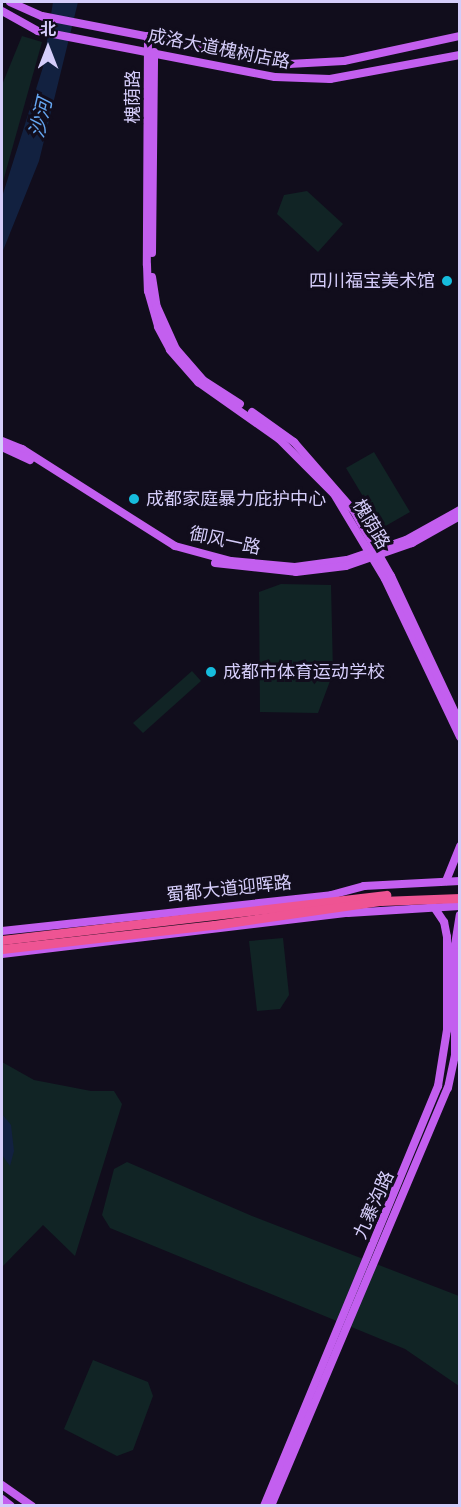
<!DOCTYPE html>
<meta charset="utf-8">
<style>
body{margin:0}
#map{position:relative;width:461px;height:1507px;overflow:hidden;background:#110d1c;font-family:"DM Sans","Noto Sans SC",sans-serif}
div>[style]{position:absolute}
.green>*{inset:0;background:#112425}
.water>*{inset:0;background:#122140}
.major>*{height:8px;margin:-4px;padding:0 4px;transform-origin:4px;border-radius:4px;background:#c35fef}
.highway>*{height:9px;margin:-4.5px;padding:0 4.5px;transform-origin:4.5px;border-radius:4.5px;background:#ee5493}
.dots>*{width:16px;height:16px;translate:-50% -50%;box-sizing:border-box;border:3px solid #110d1c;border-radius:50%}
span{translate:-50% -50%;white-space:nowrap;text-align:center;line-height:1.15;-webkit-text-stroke:6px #110d1c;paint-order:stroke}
.street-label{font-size:18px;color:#d5cdfa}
.poi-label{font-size:18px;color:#d5cdfa}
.right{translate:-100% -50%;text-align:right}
.left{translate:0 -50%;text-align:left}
.water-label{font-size:20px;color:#65a6f0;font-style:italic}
.frame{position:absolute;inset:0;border:3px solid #d5cdfa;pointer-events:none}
.north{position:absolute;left:18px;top:18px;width:60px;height:60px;-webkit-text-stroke:4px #110d1c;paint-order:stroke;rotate:0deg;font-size:16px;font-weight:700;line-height:24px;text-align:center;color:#d5cdfa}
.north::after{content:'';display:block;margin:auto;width:21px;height:27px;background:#d5cdfa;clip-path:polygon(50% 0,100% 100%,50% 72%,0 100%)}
</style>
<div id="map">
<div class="green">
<i style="clip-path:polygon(22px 36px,42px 42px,2px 185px,2px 85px)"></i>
<i style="clip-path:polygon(307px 191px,343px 224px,318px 252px,277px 214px,284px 195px)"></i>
<i style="clip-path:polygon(374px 452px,410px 512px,382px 528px,346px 468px)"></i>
<i style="clip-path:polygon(281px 584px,331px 585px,333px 673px,318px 713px,260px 712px,259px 592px)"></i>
<i style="clip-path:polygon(192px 671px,201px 681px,143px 733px,133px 723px)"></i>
<i style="clip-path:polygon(283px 938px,289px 995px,280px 1009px,257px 1011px,249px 941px)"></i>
<i style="clip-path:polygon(2px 1062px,34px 1080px,91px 1091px,114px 1091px,122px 1104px,75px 1256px,43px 1225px,2px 1267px)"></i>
<i style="clip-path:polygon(127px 1162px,252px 1216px,459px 1296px,459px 1386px,405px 1349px,110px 1228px,102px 1215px,114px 1169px)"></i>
<i style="clip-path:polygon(93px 1360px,148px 1382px,153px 1396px,133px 1450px,117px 1456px,64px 1429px)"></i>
</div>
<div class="water">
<i style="clip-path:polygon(53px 2px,78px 2px,39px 161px,2px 253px,2px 197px,43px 67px)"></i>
<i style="clip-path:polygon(2px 1114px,11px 1125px,14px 1151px,10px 1166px,2px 1155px)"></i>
</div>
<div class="major">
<i style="left:10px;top:2px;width:35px;rotate:24deg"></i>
<i style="left:42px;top:16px;width:252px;rotate:11deg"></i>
<i style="left:289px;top:64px;width:55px;rotate:-3.1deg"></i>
<i style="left:344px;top:61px;width:119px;rotate:-12.2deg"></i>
<i style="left:2px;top:11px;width:41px;rotate:29.1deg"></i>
<i style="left:38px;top:31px;width:241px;rotate:11deg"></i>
<i style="left:275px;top:77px;width:55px;rotate:2.1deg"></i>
<i style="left:330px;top:79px;width:132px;rotate:-10.5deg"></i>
<i style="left:148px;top:36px;width:229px;rotate:90.3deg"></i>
<i style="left:147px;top:265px;width:26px;rotate:88deg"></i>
<i style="left:148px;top:291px;width:37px;rotate:74deg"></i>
<i style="left:158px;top:327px;width:26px;rotate:62deg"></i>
<i style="left:170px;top:350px;width:43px;rotate:48.8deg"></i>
<i style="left:198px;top:382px;width:99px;rotate:35.1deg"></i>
<i style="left:279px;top:439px;width:78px;rotate:45deg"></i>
<i style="left:334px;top:494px;width:99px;rotate:59deg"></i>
<i style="left:385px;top:579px;width:175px;rotate:64.6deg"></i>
<i style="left:152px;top:253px;width:201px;rotate:-89.4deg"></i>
<i style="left:152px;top:277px;width:30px;rotate:81deg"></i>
<i style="left:157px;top:307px;width:46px;rotate:65.7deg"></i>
<i style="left:176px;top:349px;width:41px;rotate:48.9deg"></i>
<i style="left:203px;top:380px;width:44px;rotate:33deg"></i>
<i style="left:252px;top:412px;width:52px;rotate:35.5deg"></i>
<i style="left:294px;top:442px;width:91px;rotate:49deg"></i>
<i style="left:354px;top:511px;width:75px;rotate:60.4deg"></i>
<i style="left:391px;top:576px;width:162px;rotate:64.9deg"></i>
<i style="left:2px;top:441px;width:22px;rotate:22deg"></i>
<i style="left:22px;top:449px;width:181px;rotate:32.4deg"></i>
<i style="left:175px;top:546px;width:58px;rotate:15deg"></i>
<i style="left:231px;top:561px;width:64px;rotate:5.4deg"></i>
<i style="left:295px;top:567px;width:52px;rotate:-7.7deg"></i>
<i style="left:347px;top:560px;width:62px;rotate:-18.7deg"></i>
<i style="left:406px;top:540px;width:62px;rotate:-29.1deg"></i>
<i style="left:2px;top:447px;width:31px;rotate:25deg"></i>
<i style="left:215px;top:563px;width:81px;rotate:6.3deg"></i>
<i style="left:296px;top:572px;width:50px;rotate:-6.8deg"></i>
<i style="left:346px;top:566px;width:70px;rotate:-19.2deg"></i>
<i style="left:412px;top:543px;width:53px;rotate:-29.5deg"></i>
<i style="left:446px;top:881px;width:38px;rotate:-68deg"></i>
<i style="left:2px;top:931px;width:331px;rotate:-6.2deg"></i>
<i style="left:331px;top:895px;width:34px;rotate:-15deg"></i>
<i style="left:364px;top:886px;width:96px;rotate:-3deg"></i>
<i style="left:2px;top:954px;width:348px;rotate:-6.8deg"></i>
<i style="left:348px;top:913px;width:112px;rotate:-3.6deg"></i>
<i style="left:2px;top:1485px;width:37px;rotate:35deg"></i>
<i style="left:2px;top:1499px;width:11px;rotate:38deg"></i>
<i style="left:264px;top:1506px;width:455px;rotate:-67.5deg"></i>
<i style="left:438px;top:1086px;width:57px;rotate:-80.9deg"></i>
<i style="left:447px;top:1030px;width:93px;rotate:-90deg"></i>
<i style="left:447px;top:937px;width:15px;rotate:-101deg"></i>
<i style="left:444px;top:922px;width:18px;rotate:-124deg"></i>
<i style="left:271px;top:1506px;width:454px;rotate:-67.1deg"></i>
<i style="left:448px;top:1088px;width:33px;rotate:-78deg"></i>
<i style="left:455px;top:1056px;width:111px;rotate:-90deg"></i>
<i style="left:455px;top:945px;width:30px;rotate:-81deg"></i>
</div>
<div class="highway">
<i style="left:2px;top:940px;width:387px;rotate:-6.7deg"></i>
<i style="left:2px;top:949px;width:213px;rotate:-6.5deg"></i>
<i style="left:214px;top:925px;width:169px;rotate:-8.2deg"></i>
<i style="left:381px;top:901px;width:79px;rotate:-2.2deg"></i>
</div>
<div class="dots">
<i style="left:447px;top:281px;background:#16bcdd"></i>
<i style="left:134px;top:499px;background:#16bcdd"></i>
<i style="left:211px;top:672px;background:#16bcdd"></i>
</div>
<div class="street-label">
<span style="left:219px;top:49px;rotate:11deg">成洛大道槐树店路</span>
<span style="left:133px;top:97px;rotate:-90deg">槐荫路</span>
<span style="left:371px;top:524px;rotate:59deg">槐荫路</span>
<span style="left:225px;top:541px;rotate:12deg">御风一路</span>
<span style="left:229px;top:889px;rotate:-6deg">蜀都大道迎晖路</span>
<span style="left:374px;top:1205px;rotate:-66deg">九寨沟路</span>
</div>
<div class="poi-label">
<span class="right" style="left:435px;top:281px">四川福宝美术馆</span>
<span class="left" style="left:146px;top:499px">成都家庭暴力庇护中心</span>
<span class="left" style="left:223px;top:672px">成都市体育运动学校</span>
</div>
<div class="water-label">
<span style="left:41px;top:118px;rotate:-77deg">沙河</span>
</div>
<div class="frame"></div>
<div class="north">北</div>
</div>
